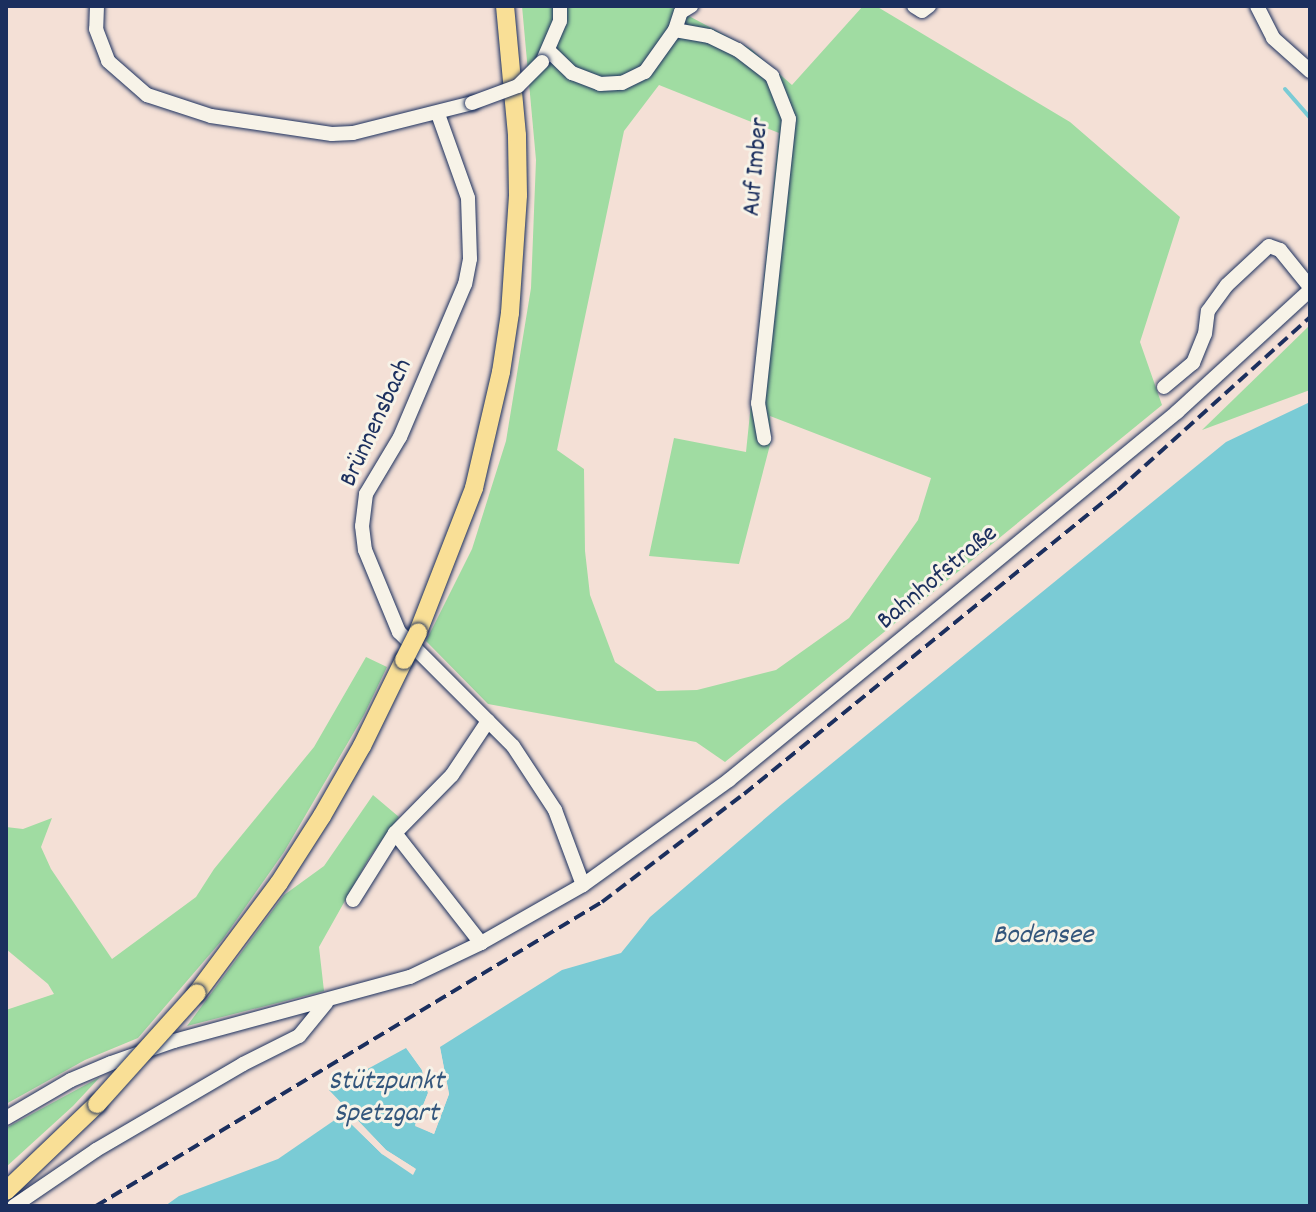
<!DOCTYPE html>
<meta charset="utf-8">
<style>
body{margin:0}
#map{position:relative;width:1316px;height:1212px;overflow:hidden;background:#f4e0d6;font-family:Dekko,sans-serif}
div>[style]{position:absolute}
.green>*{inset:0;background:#a0dca2}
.water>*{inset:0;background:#7acbd5}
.pier>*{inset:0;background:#f4e0d6}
.stream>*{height:4px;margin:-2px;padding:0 2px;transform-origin:2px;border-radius:2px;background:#7acbd5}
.roads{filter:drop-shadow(0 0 2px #1b2f5e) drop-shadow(0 0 2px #1b2f5e)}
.minor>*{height:14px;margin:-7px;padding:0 7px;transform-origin:7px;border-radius:7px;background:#f7f3e8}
.major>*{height:18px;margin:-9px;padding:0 9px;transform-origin:9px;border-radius:9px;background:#f9df96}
.rail>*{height:4px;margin-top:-2px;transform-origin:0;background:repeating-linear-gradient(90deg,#1b2f5e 0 12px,transparent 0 18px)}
.bridges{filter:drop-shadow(0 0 2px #1b2f5e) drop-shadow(0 0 2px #1b2f5e)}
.minor-bridge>*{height:14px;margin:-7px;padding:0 7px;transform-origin:7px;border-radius:7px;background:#f7f3e8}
.major-bridge>*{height:18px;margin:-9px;padding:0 9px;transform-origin:9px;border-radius:9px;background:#f9df96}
span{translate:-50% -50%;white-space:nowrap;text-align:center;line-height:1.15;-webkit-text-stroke:6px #f7f3e8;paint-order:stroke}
.street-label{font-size:26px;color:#1b2f5e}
.water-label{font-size:28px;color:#33567c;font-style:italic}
.frame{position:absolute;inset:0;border:8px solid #1b2f5e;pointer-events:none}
</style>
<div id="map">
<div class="green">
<i style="clip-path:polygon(evenodd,522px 6px,670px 6px,751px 49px,792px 85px,863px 6px,876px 6px,1070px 122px,1180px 217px,1140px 342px,1162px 405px,725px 762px,696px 742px,488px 704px,426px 641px,472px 549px,506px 441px,531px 288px,536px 160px,522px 6px,659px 85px,779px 133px,746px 452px,674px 438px,649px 556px,739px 564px,771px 441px,770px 416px,931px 478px,918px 520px,849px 618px,776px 670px,697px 690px,657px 691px,615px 662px,590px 595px,585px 551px,584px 469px,557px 450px,624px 131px,659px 85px)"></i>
<i style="clip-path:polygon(1310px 325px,1310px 390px,1202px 430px)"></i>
<i style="clip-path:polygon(366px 657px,387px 667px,364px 715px,284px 852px,223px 939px,138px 1038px,85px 1060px,6px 1104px,6px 1010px,54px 994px,48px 984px,6px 949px,6px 827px,23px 829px,52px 818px,41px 847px,51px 869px,112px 959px,196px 897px,214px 869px,314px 747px)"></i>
<i style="clip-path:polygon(373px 795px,399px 817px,369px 858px,319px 947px,324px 991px,187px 1026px,284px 895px,324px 866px)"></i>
<i style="clip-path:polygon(100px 1077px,73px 1106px,6px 1167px,6px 1128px)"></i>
</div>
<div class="water">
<i style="clip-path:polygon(1310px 402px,1310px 1206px,165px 1206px,179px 1196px,278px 1159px,342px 1115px,382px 1154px,416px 1169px,386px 1150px,328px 1090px,406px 1047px,422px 1070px,428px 1093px,415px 1125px,434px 1134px,449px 1094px,440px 1047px,562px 970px,621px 953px,650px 917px,782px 804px,1226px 442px)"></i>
</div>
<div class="pier">
<i style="clip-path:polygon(407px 1043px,425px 1069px,432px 1094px,420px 1123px,432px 1129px,445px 1094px,436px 1048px,439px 1043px,449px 1094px,434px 1134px,415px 1126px,428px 1093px,422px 1070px,406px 1048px,329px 1090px,386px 1150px,416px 1169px,413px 1175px,382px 1154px,339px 1112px,324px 1090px)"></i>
</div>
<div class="stream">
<i style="left:1285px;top:89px;width:38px;rotate:49deg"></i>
</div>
<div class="roads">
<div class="minor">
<i style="left:97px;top:6px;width:23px;rotate:92deg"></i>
<i style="left:96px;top:29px;width:34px;rotate:69deg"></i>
<i style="left:108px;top:61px;width:52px;rotate:41.1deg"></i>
<i style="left:147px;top:95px;width:67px;rotate:18.2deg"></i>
<i style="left:211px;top:116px;width:122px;rotate:8.5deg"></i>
<i style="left:332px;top:134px;width:21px;rotate:-3deg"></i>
<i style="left:353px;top:133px;width:123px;rotate:-14.1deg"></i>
<i style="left:914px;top:6px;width:9px;rotate:32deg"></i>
<i style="left:922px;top:11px;width:9px;rotate:-36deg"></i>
<i style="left:1257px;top:6px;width:36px;rotate:63deg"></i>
<i style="left:1273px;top:38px;width:50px;rotate:41.7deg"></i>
<i style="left:675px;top:30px;width:35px;rotate:10deg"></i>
<i style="left:709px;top:36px;width:32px;rotate:26deg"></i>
<i style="left:738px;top:50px;width:43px;rotate:37.4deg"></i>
<i style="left:772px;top:76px;width:46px;rotate:68.4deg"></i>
<i style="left:789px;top:119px;width:286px;rotate:96.2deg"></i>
<i style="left:758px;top:403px;width:36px;rotate:80deg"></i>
<i style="left:549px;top:51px;width:32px;rotate:44deg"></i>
<i style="left:572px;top:73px;width:30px;rotate:21deg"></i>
<i style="left:600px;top:84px;width:22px;rotate:-3deg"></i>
<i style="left:622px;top:83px;width:25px;rotate:-26deg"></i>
<i style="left:645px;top:72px;width:52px;rotate:-54.5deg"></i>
<i style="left:675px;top:30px;width:19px;rotate:-72deg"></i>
<i style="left:681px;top:12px;width:12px;rotate:-31deg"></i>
<i style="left:544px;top:58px;width:40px;rotate:-66.6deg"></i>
<i style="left:560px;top:21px;width:15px;rotate:-90deg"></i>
<i style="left:438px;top:114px;width:89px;rotate:70.3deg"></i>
<i style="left:468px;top:198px;width:61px;rotate:88.1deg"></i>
<i style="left:470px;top:259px;width:25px;rotate:101deg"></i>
<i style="left:465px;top:284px;width:166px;rotate:113deg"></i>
<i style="left:400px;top:437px;width:66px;rotate:120.8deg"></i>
<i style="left:366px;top:494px;width:32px;rotate:97deg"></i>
<i style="left:362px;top:526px;width:24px;rotate:83deg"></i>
<i style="left:365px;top:550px;width:89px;rotate:67.5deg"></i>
<i style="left:399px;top:632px;width:161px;rotate:45deg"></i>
<i style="left:513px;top:746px;width:77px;rotate:56.7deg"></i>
<i style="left:555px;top:810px;width:80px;rotate:69.5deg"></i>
<i style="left:1164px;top:387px;width:38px;rotate:-40deg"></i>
<i style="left:1193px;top:363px;width:31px;rotate:-68deg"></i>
<i style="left:1205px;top:334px;width:23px;rotate:-83deg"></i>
<i style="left:1208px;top:311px;width:32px;rotate:-54deg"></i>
<i style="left:1227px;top:285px;width:57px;rotate:-42.9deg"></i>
<i style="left:1269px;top:246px;width:12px;rotate:20deg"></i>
<i style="left:1280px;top:250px;width:48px;rotate:51deg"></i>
<i style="left:395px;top:833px;width:140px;rotate:52deg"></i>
<i style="left:353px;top:900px;width:79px;rotate:-57.9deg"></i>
<i style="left:395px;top:833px;width:81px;rotate:-45.5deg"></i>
<i style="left:452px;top:775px;width:65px;rotate:-56.3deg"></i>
<i style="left:6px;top:1118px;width:75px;rotate:-30.3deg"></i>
<i style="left:71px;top:1080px;width:43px;rotate:-23deg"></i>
<i style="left:111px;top:1063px;width:67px;rotate:-19.2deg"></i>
<i style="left:174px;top:1041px;width:245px;rotate:-15.2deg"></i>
<i style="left:410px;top:977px;width:79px;rotate:-25.6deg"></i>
<i style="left:481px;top:943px;width:117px;rotate:-29.6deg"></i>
<i style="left:583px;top:885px;width:180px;rotate:-35.7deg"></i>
<i style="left:729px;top:780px;width:240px;rotate:-39.3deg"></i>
<i style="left:915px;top:628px;width:340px;rotate:-39.5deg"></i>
<i style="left:1177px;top:412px;width:180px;rotate:-42.5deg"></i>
<i style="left:14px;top:1206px;width:99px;rotate:-34.3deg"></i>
<i style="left:96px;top:1150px;width:170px;rotate:-30.3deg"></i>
<i style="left:243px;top:1064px;width:63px;rotate:-26.6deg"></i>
<i style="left:299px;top:1036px;width:43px;rotate:-50.7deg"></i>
</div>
<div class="major">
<i style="left:418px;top:632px;width:155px;rotate:-68.7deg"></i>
<i style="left:474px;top:488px;width:119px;rotate:-76.9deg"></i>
<i style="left:501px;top:372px;width:60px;rotate:-81.3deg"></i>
<i style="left:510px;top:313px;width:118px;rotate:-86.1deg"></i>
<i style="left:518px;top:195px;width:60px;rotate:-91deg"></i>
<i style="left:517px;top:135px;width:130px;rotate:-95.3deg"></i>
<i style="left:197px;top:993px;width:137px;rotate:-53.3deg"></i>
<i style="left:279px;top:883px;width:80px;rotate:-57.3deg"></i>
<i style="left:322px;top:816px;width:81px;rotate:-60.3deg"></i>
<i style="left:362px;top:746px;width:96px;rotate:-64deg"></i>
<i style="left:6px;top:1191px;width:126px;rotate:-43.7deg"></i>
</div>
</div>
<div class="rail">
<i style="left:96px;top:1206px;width:590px;rotate:-31deg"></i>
<i style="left:602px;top:902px;width:178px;rotate:-37.3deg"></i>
<i style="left:744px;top:794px;width:482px;rotate:-39.1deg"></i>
<i style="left:1118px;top:490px;width:258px;rotate:-42deg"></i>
</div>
<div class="bridges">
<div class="minor-bridge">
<i style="left:472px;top:103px;width:49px;rotate:-20.3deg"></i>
<i style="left:518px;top:86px;width:34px;rotate:-45deg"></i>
</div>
<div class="major-bridge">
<i style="left:404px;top:660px;width:31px;rotate:-63deg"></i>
<i style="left:97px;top:1104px;width:149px;rotate:-48deg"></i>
</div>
</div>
<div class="street-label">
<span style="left:757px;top:167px;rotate:-85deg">Auf Imber</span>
<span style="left:377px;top:423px;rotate:-65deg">Brünnensbach</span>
<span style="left:938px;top:578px;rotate:-40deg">Bahnhofstraße</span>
</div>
<div class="water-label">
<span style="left:1043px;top:937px">Bodensee</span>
<span style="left:386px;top:1099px">Stützpunkt<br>Spetzgart</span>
</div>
<div class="frame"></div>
</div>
